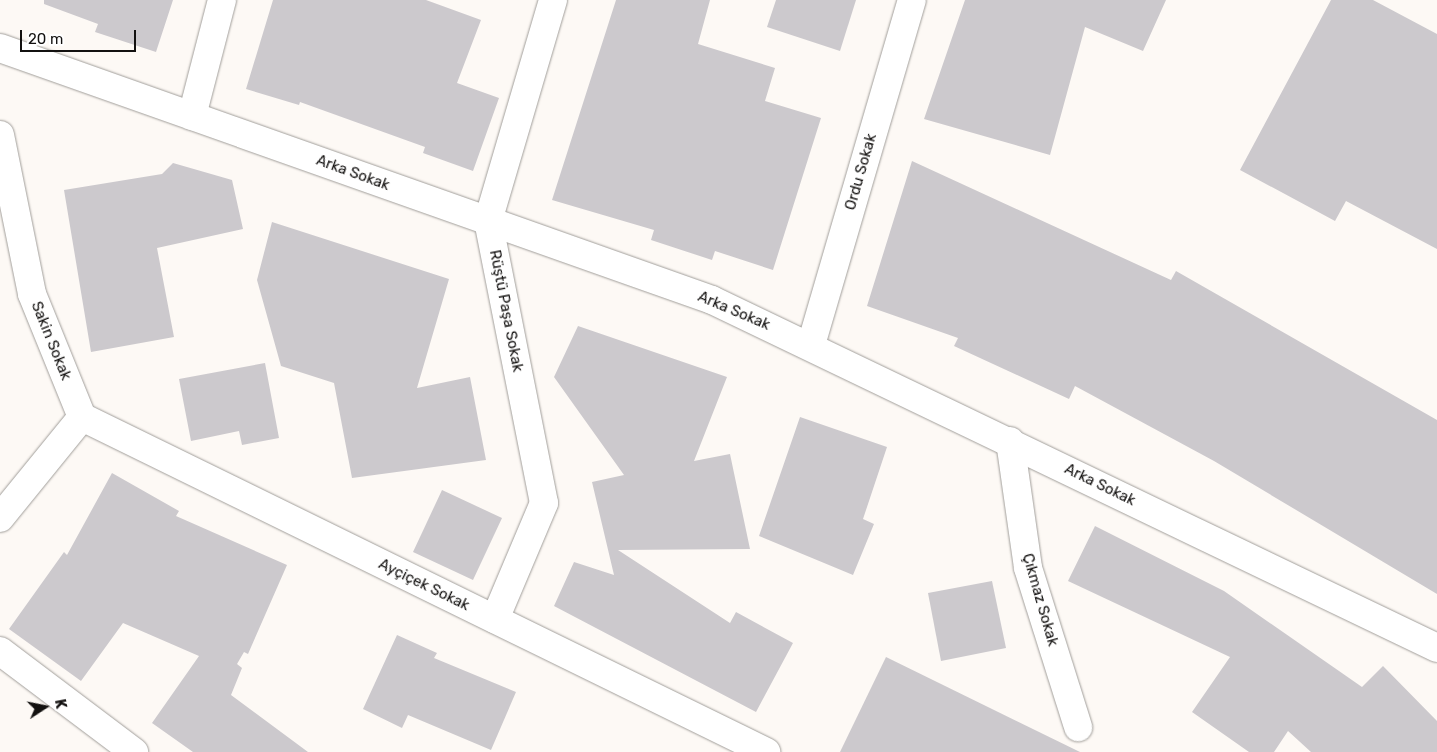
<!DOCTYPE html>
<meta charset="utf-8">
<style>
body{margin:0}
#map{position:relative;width:1437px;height:752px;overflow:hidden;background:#fdf9f5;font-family:Rubik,sans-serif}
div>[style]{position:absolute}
.building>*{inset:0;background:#ccc9cd}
.roads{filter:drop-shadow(0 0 1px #a19e9a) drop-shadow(0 0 1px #a19e9a)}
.street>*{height:28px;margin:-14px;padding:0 14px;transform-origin:14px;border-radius:14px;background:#fff}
span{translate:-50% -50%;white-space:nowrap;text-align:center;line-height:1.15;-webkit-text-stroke:5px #fff;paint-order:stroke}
.street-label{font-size:15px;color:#131110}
.north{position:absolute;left:20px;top:682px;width:50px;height:50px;-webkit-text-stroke:4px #fff;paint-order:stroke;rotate:79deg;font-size:14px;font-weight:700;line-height:20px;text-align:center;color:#131110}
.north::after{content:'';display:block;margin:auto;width:18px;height:22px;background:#131110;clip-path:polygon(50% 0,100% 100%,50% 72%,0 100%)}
.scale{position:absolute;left:20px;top:30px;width:116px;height:22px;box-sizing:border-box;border:2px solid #131110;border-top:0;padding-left:6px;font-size:15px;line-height:18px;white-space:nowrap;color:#131110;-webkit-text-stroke:4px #fff;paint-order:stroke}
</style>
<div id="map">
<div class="building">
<i style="clip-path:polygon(44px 0,173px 0,156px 52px,95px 32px,98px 24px,44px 4px)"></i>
<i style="clip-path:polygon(273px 0,426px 0,481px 20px,457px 83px,499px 98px,473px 171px,423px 153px,425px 147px,300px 102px,299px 105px,246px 89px)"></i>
<i style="clip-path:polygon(616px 0,710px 0,698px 44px,775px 68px,765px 101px,821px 118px,773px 270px,715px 251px,712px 260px,651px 240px,654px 230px,552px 200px)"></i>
<i style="clip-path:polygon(776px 0,856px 0,840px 51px,767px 27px)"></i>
<i style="clip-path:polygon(965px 0,1166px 0,1143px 51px,1085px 27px,1050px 155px,924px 119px)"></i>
<i style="clip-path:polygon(1331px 0,1373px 0,1437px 34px,1437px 249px,1346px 201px,1335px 221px,1240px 170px)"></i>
<i style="clip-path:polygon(912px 161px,1171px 280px,1176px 271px,1437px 420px,1437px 594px,1214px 461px,1075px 386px,1069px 399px,954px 346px,958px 338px,867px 306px)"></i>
<i style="clip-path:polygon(173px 163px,232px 180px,243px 229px,157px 248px,174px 337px,91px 352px,64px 190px,162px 174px)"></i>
<i style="clip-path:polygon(272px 222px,449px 279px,417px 388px,470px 377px,486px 460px,352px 478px,334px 383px,281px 366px,257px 280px)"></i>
<i style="clip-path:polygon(578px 326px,727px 377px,694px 461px,730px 454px,750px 549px,618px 550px,730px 623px,736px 612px,793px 643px,756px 712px,554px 606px,574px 562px,614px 575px,592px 482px,624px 475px,554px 377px)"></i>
<i style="clip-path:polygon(265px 363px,279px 438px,242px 445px,239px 431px,191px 441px,179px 379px)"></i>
<i style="clip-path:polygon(800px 417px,887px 447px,863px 519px,874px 524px,853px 575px,759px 536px)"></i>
<i style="clip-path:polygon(112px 473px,179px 511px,176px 516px,287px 565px,248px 654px,244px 652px,237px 664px,242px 668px,231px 695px,308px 752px,193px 752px,152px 723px,199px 656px,123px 623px,81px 681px,9px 629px,64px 552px,67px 555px)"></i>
<i style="clip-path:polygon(442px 490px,502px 518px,473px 580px,413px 552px)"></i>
<i style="clip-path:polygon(1095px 526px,1224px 591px,1362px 687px,1383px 666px,1437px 721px,1437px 752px,1311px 752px,1288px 731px,1274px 752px,1249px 752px,1192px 712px,1230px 657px,1068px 581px)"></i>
<i style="clip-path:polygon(992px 581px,1006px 648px,941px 661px,928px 593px)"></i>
<i style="clip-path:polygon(397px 635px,437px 653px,434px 658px,516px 692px,491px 750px,408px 715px,402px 728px,363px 709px)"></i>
<i style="clip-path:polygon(886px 657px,1080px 752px,840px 752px)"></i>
</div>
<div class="roads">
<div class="street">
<i style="left:0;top:48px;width:755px;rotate:19.49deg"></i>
<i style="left:712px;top:300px;width:804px;rotate:25.64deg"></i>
<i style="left:192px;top:116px;width:120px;rotate:-75.5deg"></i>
<i style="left:0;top:135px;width:162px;rotate:78.6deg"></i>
<i style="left:32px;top:294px;width:133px;rotate:67.9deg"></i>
<i style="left:82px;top:417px;width:130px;rotate:129.1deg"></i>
<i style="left:811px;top:345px;width:359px;rotate:-73.7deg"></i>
<i style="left:82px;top:417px;width:762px;rotate:26.09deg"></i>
<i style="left:1010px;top:441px;width:128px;rotate:81.9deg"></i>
<i style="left:1028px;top:568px;width:167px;rotate:72.5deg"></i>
<i style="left:495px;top:619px;width:126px;rotate:-67.1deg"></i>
<i style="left:544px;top:503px;width:288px;rotate:-101.2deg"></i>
<i style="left:488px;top:221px;width:230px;rotate:-73.6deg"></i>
<i style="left:0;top:651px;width:168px;rotate:37deg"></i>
</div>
</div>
<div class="street-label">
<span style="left:861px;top:172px;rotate:-74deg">Ordu Sokak</span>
<span style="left:353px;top:173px;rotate:20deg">Arka Sokak</span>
<span style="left:506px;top:311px;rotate:79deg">Rüştü Paşa Sokak</span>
<span style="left:734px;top:311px;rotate:23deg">Arka Sokak</span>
<span style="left:51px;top:341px;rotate:68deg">Sakin Sokak</span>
<span style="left:1100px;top:485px;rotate:26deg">Arka Sokak</span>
<span style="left:424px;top:585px;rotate:26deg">Ayçiçek Sokak</span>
<span style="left:1040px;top:600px;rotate:74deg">Çıkmaz Sokak</span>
</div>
<div class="north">K</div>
<div class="scale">20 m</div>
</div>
